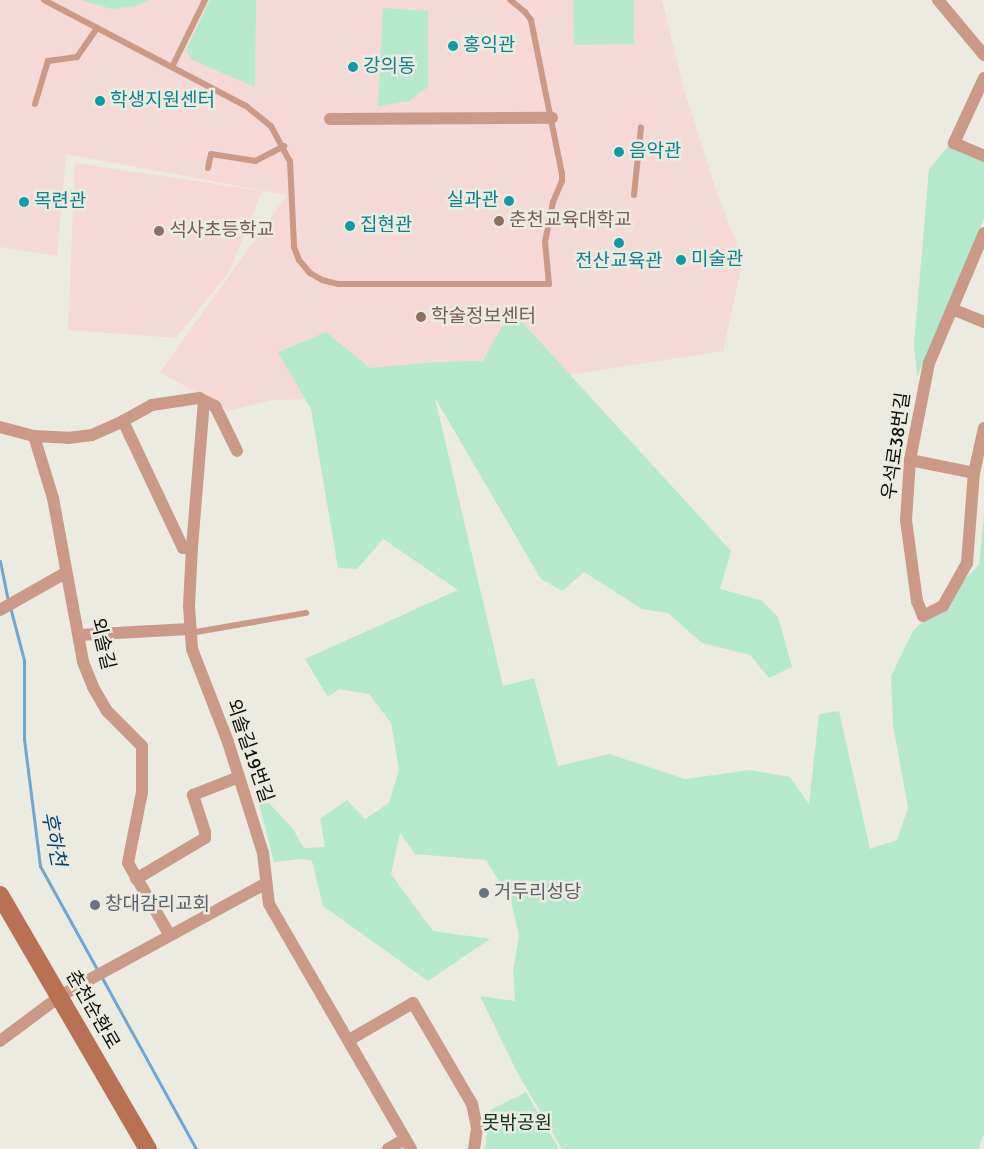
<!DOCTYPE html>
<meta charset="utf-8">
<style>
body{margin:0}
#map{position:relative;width:984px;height:1149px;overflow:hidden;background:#ecebe2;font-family:Signika,"Noto Sans KR",sans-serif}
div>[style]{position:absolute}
.education>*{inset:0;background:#f4d9d7}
.green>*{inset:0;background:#b5e9ce}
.stream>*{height:3px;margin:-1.5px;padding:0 1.5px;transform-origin:1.5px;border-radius:1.5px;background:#71a6d4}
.lane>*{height:6px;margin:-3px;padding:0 3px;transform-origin:3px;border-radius:3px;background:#cb9a86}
.street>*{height:12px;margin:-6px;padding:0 6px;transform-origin:6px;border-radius:6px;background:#cb9a86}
.secondary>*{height:18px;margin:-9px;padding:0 9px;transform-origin:9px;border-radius:9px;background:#b97154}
.dots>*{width:14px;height:14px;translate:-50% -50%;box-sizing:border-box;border:2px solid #ecebe2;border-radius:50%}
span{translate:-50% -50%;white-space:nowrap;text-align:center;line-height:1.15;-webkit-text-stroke:5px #ecebe2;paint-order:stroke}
.culture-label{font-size:19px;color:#0d838f}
.left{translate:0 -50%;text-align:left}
.right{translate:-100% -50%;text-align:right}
.education-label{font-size:19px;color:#785e54}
.street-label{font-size:19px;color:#0f0f0c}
.worship-label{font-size:19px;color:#5b616d}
.park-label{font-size:19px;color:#123223}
.water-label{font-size:20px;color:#054671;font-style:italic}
</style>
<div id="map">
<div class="education">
<i style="clip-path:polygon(0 0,662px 0,683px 86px,715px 187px,743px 260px,723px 351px,434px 396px,272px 400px,229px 411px,160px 372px,287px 195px,66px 154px,57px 256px,0 247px)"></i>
<i style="clip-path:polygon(75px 163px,262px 191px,229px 272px,176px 338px,68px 330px)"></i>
</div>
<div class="green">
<i style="clip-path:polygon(80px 0,149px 0,136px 6px,112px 9px)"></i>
<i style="clip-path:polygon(210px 0,256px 0,255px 87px,192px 60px,186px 51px)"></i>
<i style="clip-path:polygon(573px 0,634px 0,634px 44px,574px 45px)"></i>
<i style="clip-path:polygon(383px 8px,428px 11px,428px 87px,409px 101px,378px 106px)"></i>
<i style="clip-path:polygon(949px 145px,984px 160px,984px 219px,917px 377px,914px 344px,929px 169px)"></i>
<i style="clip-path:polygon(511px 310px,731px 551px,720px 589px,761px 600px,778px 617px,792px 667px,769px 678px,750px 655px,702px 643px,668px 613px,642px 609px,584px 572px,562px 591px,541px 579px,435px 398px,503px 686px,534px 678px,558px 766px,609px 754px,685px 779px,750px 770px,790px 777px,809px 804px,819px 714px,839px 711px,870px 849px,897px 840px,908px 808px,893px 725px,891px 676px,913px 631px,979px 565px,984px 516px,984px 1134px,978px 1149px,562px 1149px,516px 1070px,480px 996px,515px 1001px,513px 972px,519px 936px,511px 901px,486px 860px,415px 854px,400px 833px,391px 874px,433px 931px,490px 939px,428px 981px,323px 906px,312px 861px,302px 859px,274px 862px,259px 804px,269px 803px,293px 829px,304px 848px,325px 847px,320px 819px,347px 800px,365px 819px,389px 803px,399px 770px,391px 723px,369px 694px,339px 689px,328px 697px,305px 659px,458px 590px,383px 539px,357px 569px,338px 568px,311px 409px,278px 352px,326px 332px,370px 368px,436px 362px,483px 361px)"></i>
<i style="clip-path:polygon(526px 1092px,559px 1149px,485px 1149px,490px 1110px)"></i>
</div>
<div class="stream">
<i style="left:0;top:561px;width:41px;rotate:78.7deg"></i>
<i style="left:10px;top:607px;width:55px;rotate:75.2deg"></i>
<i style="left:24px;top:660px;width:79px;rotate:90deg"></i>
<i style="left:24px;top:739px;width:128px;rotate:82.8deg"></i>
<i style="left:40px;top:866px;width:120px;rotate:61.1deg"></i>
<i style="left:101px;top:976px;width:197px;rotate:61.2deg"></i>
</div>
<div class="lane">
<i style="left:44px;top:0;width:228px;rotate:27.7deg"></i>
<i style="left:246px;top:106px;width:32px;rotate:39deg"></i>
<i style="left:271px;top:126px;width:40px;rotate:62deg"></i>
<i style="left:290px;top:161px;width:86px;rotate:87.3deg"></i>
<i style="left:294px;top:247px;width:14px;rotate:69deg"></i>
<i style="left:299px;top:260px;width:17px;rotate:50deg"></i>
<i style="left:310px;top:273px;width:14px;rotate:30deg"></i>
<i style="left:322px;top:280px;width:16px;rotate:14deg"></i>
<i style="left:338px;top:284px;width:211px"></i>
<i style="left:549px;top:284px;width:42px;rotate:-95.4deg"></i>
<i style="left:545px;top:242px;width:41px;rotate:-78.7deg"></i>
<i style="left:553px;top:202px;width:23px;rotate:-67deg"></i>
<i style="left:562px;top:181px;width:7px;rotate:-90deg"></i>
<i style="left:562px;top:174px;width:157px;rotate:-101.4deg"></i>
<i style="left:531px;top:20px;width:10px;rotate:-127deg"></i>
<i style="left:525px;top:12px;width:19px;rotate:-141deg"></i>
<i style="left:172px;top:67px;width:75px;rotate:-63.8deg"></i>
<i style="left:35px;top:104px;width:45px;rotate:-73.2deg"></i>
<i style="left:48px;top:61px;width:29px;rotate:-8deg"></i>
<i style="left:77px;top:57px;width:35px;rotate:-55deg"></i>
<i style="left:208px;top:168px;width:14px;rotate:-78deg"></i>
<i style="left:211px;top:154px;width:45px;rotate:9deg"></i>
<i style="left:255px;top:161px;width:33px;rotate:-27deg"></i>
<i style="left:634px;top:195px;width:68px;rotate:-84.1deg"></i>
<i style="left:190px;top:633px;width:118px;rotate:-9.8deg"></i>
</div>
<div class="street">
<i style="left:938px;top:0;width:72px;rotate:50.1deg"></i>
<i style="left:984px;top:78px;width:72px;rotate:114.8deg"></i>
<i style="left:954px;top:143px;width:33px;rotate:23deg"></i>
<i style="left:330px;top:119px;width:222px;rotate:-0.3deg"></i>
<i style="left:984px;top:233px;width:141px;rotate:112.9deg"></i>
<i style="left:929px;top:363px;width:99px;rotate:101.1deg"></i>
<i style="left:910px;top:460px;width:60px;rotate:93.8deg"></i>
<i style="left:906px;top:520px;width:82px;rotate:82.3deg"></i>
<i style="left:917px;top:601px;width:16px;rotate:68deg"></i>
<i style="left:923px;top:616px;width:22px;rotate:-27deg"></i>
<i style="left:943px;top:606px;width:49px;rotate:-60.8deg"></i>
<i style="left:967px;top:563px;width:90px;rotate:-85.6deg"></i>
<i style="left:974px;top:473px;width:46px;rotate:-77.5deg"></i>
<i style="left:952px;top:309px;width:35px;rotate:22deg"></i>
<i style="left:123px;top:421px;width:33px;rotate:-29deg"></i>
<i style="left:152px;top:405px;width:48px;rotate:-8.5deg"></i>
<i style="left:199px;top:398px;width:18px;rotate:27deg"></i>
<i style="left:215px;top:406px;width:50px;rotate:63.9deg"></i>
<i style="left:0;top:427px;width:35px;rotate:15deg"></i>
<i style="left:34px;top:436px;width:65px;rotate:73deg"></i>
<i style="left:53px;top:498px;width:167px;rotate:79.6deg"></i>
<i style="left:83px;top:662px;width:27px;rotate:68deg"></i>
<i style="left:93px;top:687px;width:28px;rotate:60deg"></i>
<i style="left:107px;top:711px;width:49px;rotate:45deg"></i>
<i style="left:142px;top:746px;width:46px;rotate:90deg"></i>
<i style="left:142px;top:792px;width:72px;rotate:101.2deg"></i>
<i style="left:128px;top:863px;width:82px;rotate:60deg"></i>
<i style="left:34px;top:436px;width:34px;rotate:3deg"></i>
<i style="left:68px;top:438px;width:24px;rotate:-7deg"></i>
<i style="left:92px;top:435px;width:34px;rotate:-24deg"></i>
<i style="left:123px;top:421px;width:140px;rotate:64.7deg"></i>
<i style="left:183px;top:548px;width:9px;rotate:-6deg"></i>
<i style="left:192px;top:547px;width:59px;rotate:92.9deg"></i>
<i style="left:189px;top:606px;width:43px;rotate:86deg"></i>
<i style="left:192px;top:649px;width:100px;rotate:68.8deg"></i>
<i style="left:228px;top:742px;width:116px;rotate:72.5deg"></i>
<i style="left:263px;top:853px;width:51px;rotate:83.3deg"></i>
<i style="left:269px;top:904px;width:283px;rotate:59.9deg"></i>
<i style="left:910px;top:460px;width:65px;rotate:11.5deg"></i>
<i style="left:192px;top:547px;width:146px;rotate:-85.3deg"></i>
<i style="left:0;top:610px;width:75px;rotate:-29.6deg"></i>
<i style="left:79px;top:635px;width:110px;rotate:-3.1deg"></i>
<i style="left:136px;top:879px;width:80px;rotate:-30.7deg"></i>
<i style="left:205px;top:838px;width:6px;rotate:-90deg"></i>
<i style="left:205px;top:832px;width:39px;rotate:-108deg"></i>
<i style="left:193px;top:795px;width:49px;rotate:-21.4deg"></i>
<i style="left:349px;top:1040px;width:74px;rotate:-30deg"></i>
<i style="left:413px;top:1003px;width:117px;rotate:59.7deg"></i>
<i style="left:472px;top:1104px;width:25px;rotate:78deg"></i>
<i style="left:477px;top:1128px;width:21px;rotate:98deg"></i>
<i style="left:0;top:1041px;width:74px;rotate:-36.7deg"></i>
<i style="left:59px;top:997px;width:30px;rotate:-30deg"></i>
<i style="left:85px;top:982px;width:205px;rotate:-28.6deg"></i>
<i style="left:388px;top:1149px;width:20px;rotate:-30deg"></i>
</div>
<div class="secondary">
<i style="left:0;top:895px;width:294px;rotate:59.8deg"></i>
</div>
<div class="dots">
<i style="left:453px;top:46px;background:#0f9aa8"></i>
<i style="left:353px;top:67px;background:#0f9aa8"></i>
<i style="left:100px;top:101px;background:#0f9aa8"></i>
<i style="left:619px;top:152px;background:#0f9aa8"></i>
<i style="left:509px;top:201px;background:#0f9aa8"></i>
<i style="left:24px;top:202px;background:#0f9aa8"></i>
<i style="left:499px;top:221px;background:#8d6e63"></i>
<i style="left:350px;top:226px;background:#0f9aa8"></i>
<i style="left:159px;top:231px;background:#8d6e63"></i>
<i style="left:619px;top:243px;background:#0f9aa8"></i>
<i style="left:681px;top:260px;background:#0f9aa8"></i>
<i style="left:421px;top:317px;background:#8d6e63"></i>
<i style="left:484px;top:893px;background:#6b7280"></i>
<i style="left:95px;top:905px;background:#6b7280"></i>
</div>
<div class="culture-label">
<span class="left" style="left:463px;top:46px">홍익관</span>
<span class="left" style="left:363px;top:67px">강의동</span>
<span class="left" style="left:110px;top:101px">학생지원센터</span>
<span class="left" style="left:629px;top:152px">음악관</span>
<span class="right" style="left:499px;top:201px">실과관</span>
<span class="left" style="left:34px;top:202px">목련관</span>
<span class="left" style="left:360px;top:226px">집현관</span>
<span class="left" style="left:691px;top:260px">미술관</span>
<span style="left:619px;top:262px">전산교육관</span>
</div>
<div class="education-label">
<span class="left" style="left:509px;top:221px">춘천교육대학교</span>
<span class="left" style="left:169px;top:231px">석사초등학교</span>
<span class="left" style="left:431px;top:317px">학술정보센터</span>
</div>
<div class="street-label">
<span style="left:897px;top:446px;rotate:-82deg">우석로38번길</span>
<span style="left:102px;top:644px;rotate:77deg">외솔길</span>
<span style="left:249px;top:751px;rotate:71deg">외솔길19번길</span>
<span style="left:92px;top:1010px;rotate:60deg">춘천순환로</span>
</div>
<div class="worship-label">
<span class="left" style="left:494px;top:893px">거두리성당</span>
<span class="left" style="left:105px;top:905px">창대감리교회</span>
</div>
<div class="park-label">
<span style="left:517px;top:1124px">못밖공원</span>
</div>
<div class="water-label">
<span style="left:54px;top:839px;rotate:79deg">후하천</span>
</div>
</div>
